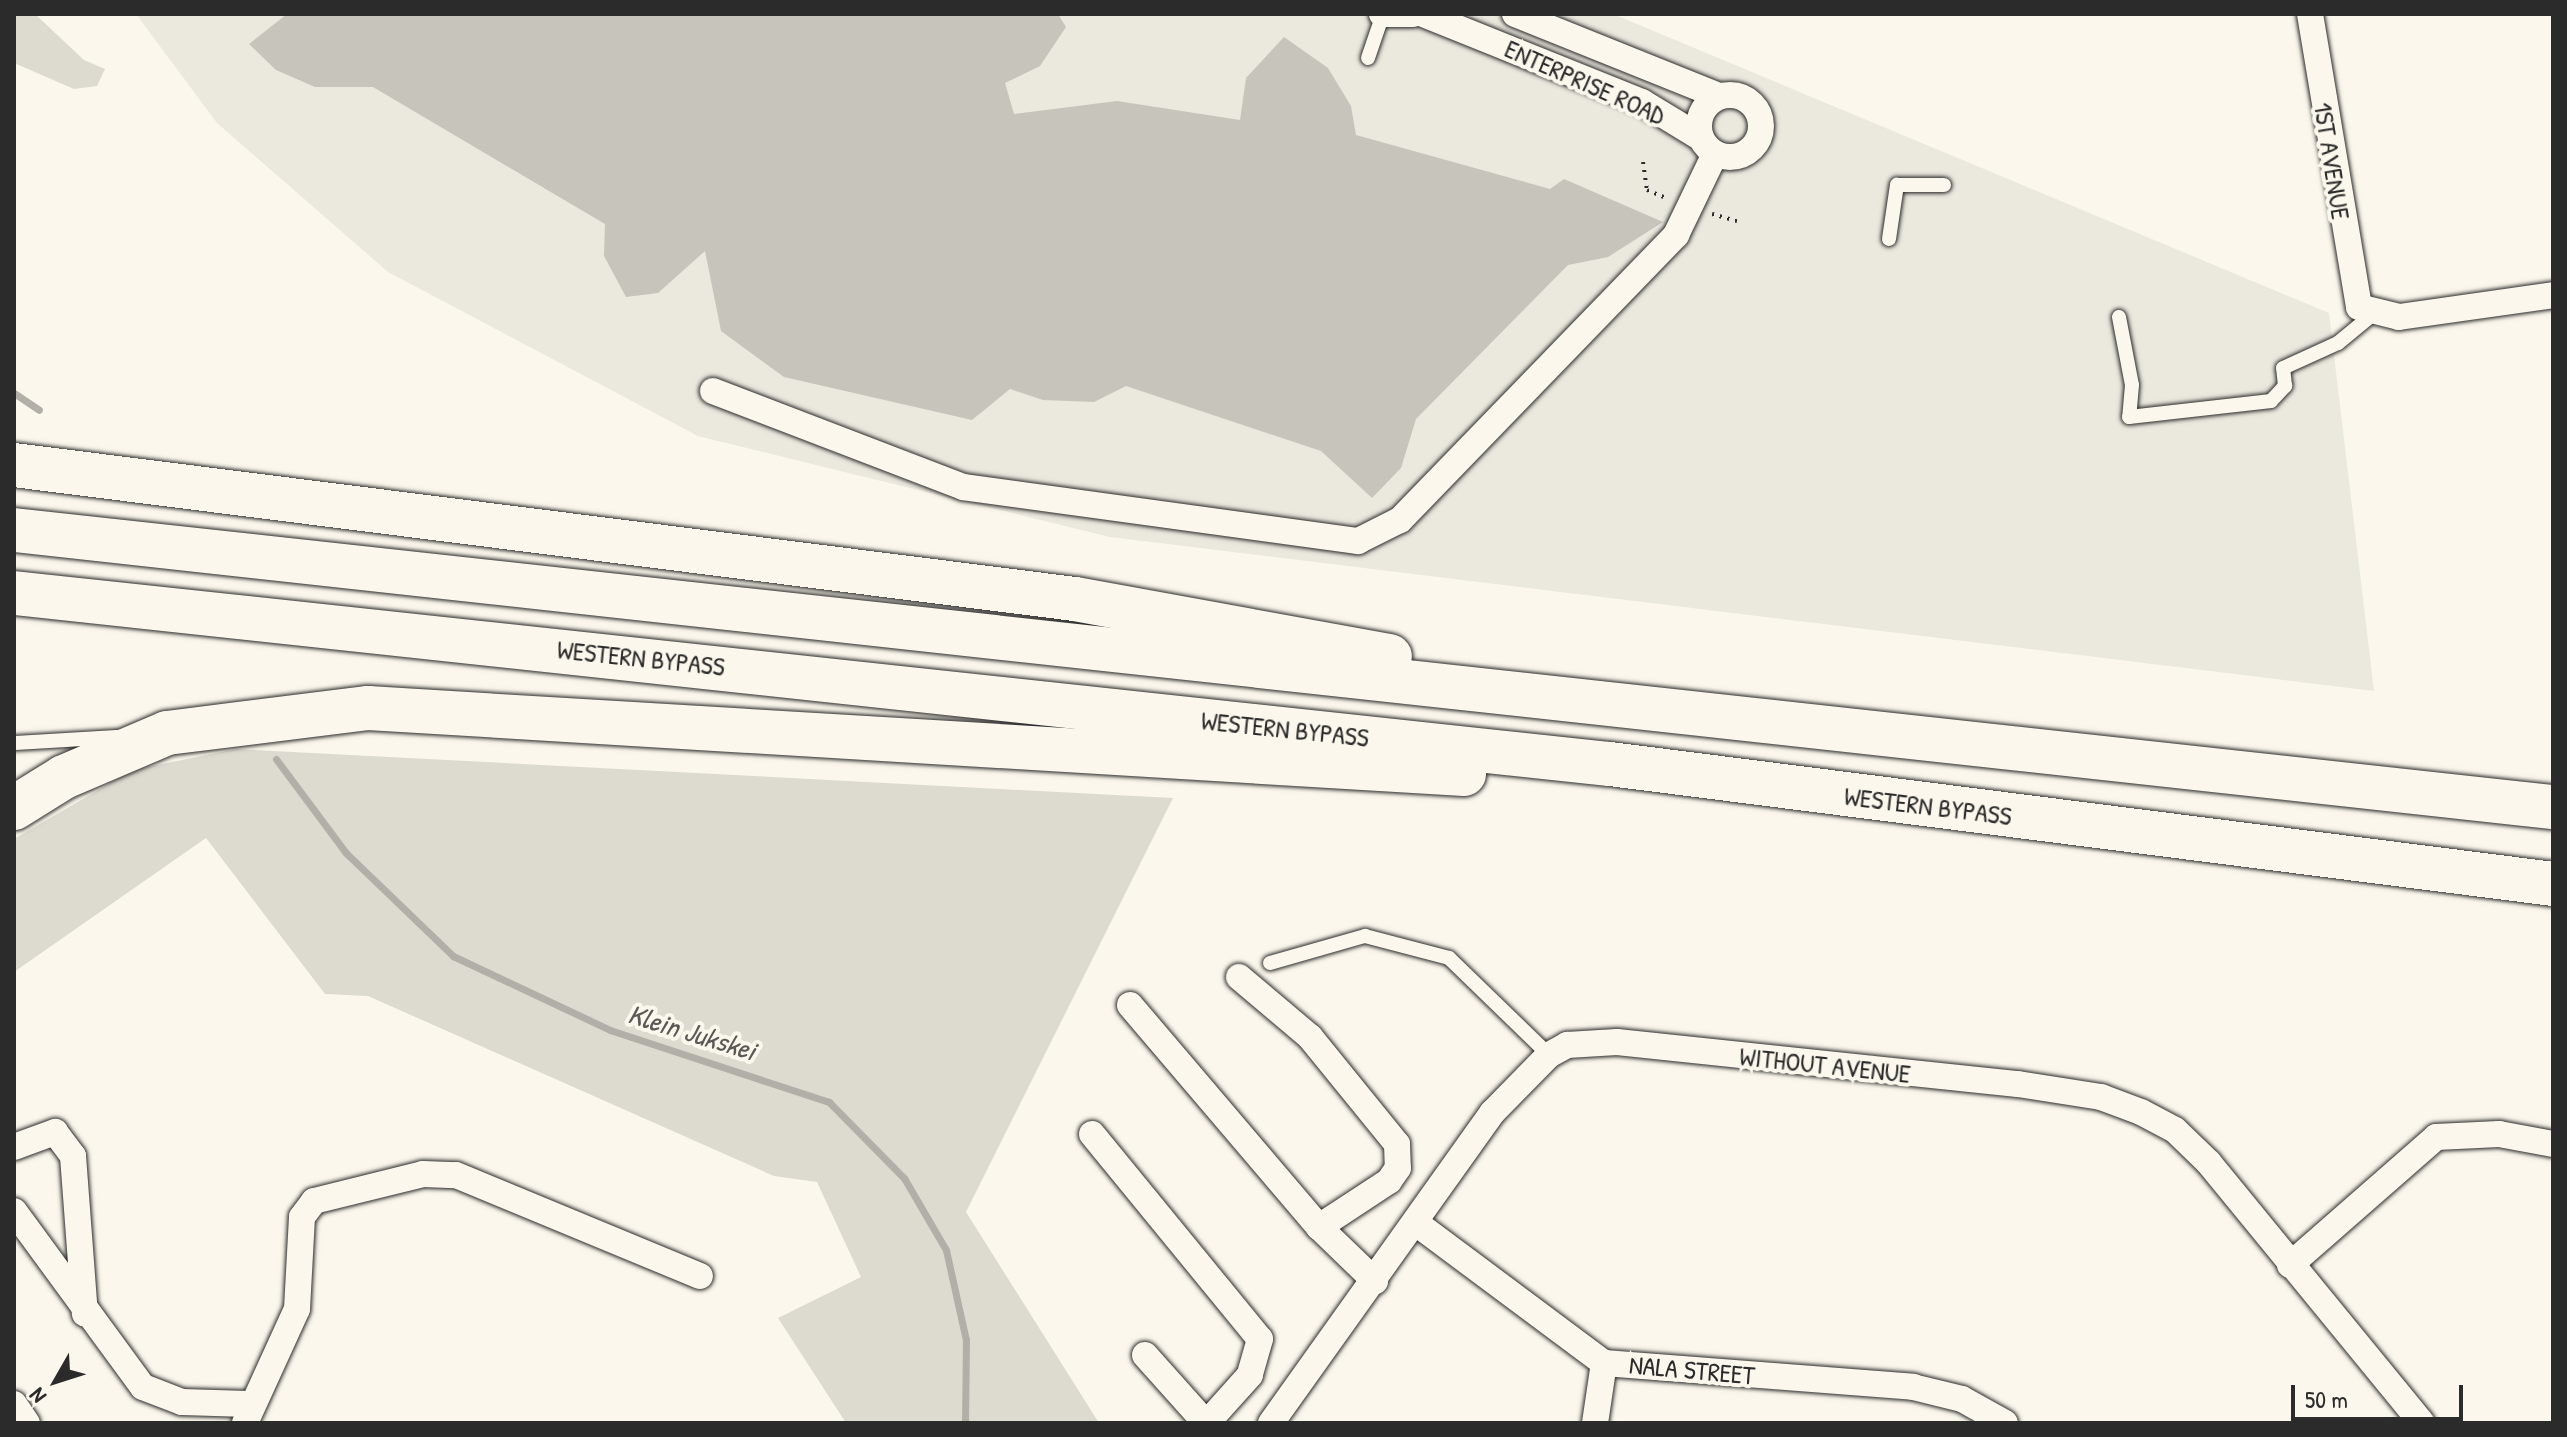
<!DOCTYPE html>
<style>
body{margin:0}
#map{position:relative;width:2567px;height:1437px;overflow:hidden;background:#fbf7ec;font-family:"Patrick Hand",sans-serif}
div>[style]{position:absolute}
.built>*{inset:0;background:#ebe8de}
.green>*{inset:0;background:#dddad0}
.stream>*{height:7px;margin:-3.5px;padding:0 3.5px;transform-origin:3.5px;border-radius:3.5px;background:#b1afa7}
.building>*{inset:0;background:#c7c4bc}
.path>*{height:4px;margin-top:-2px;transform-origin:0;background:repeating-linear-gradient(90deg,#2b2b2b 0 2px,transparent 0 8px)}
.roads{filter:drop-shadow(0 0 2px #2b2b2b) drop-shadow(0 0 2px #2b2b2b)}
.service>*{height:14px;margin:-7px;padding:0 7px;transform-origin:7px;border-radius:7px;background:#fbf7ec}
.minor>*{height:26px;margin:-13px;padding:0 13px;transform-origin:13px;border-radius:13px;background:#fbf7ec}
.minor>.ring{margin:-13px;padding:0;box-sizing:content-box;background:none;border:26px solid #fbf7ec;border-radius:50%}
.motorway>*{height:44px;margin:-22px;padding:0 22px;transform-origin:22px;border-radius:22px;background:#fbf7ec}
span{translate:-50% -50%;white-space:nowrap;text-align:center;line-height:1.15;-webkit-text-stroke:8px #fbf7ec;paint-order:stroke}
.street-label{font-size:26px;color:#2b2b2b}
.water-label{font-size:28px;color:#5a5956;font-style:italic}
.frame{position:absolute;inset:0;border:16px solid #2b2b2b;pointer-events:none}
.north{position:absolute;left:16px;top:1341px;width:80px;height:80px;-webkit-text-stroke:6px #fbf7ec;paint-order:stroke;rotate:231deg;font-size:22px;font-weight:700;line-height:32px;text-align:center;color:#2b2b2b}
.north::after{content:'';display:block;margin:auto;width:28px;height:36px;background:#2b2b2b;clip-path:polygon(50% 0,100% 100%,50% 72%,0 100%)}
.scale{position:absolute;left:2291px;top:1385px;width:172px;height:36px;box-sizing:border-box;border:4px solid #2b2b2b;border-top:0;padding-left:10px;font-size:24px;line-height:28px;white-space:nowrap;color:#2b2b2b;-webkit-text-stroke:6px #fbf7ec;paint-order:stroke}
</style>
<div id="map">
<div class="built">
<i style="clip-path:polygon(136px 14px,1613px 14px,2329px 313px,2374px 691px,1110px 537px,698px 436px,388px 272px,217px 123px)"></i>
</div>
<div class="green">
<i style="clip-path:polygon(14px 14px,35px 14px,84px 60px,105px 69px,97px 86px,74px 89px,14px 63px)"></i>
<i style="clip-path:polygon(236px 749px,1173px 798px,966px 1212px,1099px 1423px,846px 1423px,778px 1318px,861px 1277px,817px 1182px,774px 1176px,368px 996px,325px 994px,206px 838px,14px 972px,14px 839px,133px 770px)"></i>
</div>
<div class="stream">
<i style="left:14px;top:393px;width:30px;rotate:34deg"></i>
<i style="left:276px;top:759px;width:117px;rotate:53.3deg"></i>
<i style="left:346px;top:853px;width:149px;rotate:43.9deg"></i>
<i style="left:453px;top:956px;width:174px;rotate:25.2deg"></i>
<i style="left:610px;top:1030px;width:231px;rotate:18.2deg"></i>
<i style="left:829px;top:1102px;width:107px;rotate:45.4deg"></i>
<i style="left:904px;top:1178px;width:83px;rotate:59.7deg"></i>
<i style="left:946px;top:1250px;width:92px;rotate:77.5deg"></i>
<i style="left:966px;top:1340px;width:83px;rotate:90.7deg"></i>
</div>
<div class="building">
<i style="clip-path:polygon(287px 14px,1058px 14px,1066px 27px,1040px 66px,1005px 83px,1014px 114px,1117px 101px,1240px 120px,1246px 78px,1284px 37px,1328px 68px,1351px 106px,1356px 135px,1550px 189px,1564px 179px,1663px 222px,1608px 257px,1568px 265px,1416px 419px,1401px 468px,1372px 498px,1321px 451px,1126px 386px,1094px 402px,1043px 400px,1010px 389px,972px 420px,784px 377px,721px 331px,705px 251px,658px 293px,626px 297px,604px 256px,605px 224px,373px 87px,315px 87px,276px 70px,249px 44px)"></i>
</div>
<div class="path">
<i style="left:1643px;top:162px;width:28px;rotate:82deg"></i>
<i style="left:1647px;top:190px;width:21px;rotate:23deg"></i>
<i style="left:1712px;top:214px;width:26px;rotate:16deg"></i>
</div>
<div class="roads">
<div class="service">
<i style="left:1368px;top:58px;width:46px;rotate:-71.2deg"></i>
<i style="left:1889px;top:239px;width:55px;rotate:-81.6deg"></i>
<i style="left:1897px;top:185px;width:47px"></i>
<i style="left:2119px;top:317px;width:69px;rotate:79.2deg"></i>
<i style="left:2132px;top:385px;width:32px;rotate:95deg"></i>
<i style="left:2129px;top:417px;width:143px;rotate:-6.4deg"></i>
<i style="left:2271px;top:401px;width:21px;rotate:-47deg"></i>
<i style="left:2285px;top:386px;width:18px;rotate:-96deg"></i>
<i style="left:2283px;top:368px;width:60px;rotate:-24.4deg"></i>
<i style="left:2338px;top:343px;width:44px;rotate:-39.5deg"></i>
<i style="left:14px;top:743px;width:104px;rotate:-3.3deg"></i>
<i style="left:1270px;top:963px;width:99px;rotate:-15.9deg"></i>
<i style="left:1365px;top:936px;width:87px;rotate:14.7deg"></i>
<i style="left:1449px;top:958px;width:139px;rotate:44.1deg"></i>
</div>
<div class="minor">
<i style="left:1382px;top:14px;width:31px"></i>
<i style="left:1423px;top:14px;width:236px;rotate:21.9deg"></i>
<i style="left:1642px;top:102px;width:69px;rotate:31.4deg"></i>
<i style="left:1515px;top:14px;width:220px;rotate:21.9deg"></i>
<i style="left:2310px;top:14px;width:297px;rotate:80.5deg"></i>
<i style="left:2359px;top:307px;width:41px;rotate:14deg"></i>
<i style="left:2399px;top:317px;width:156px;rotate:-8.1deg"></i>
<i class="ring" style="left:1699px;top:95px;width:36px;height:36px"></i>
<i style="left:713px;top:391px;width:268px;rotate:21deg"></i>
<i style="left:963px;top:487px;width:399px;rotate:7.8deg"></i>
<i style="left:1358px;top:541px;width:47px;rotate:-26.6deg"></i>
<i style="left:1400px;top:520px;width:397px;rotate:-45.9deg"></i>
<i style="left:1676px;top:235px;width:90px;rotate:-64.3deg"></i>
<i style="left:1239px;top:977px;width:93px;rotate:40.2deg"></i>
<i style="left:1310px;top:1037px;width:138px;rotate:50.9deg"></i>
<i style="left:1397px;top:1144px;width:24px;rotate:88deg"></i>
<i style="left:1398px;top:1168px;width:16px;rotate:125deg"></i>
<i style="left:1389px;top:1181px;width:84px;rotate:146.7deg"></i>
<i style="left:1130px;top:1005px;width:292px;rotate:49.6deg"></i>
<i style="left:1319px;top:1227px;width:78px;rotate:44deg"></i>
<i style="left:1092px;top:1134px;width:265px;rotate:50.7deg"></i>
<i style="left:1260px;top:1339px;width:37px;rotate:106deg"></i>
<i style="left:1250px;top:1375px;width:64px;rotate:131.9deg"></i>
<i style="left:14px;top:1147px;width:44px;rotate:-20.1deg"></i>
<i style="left:55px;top:1132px;width:30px;rotate:53deg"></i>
<i style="left:73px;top:1156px;width:158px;rotate:85.7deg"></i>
<i style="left:14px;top:1211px;width:218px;rotate:53.8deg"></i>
<i style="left:143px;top:1387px;width:42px;rotate:21deg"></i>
<i style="left:182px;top:1402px;width:66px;rotate:1.7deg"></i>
<i style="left:1416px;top:1223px;width:234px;rotate:36.7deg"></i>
<i style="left:1604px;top:1363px;width:310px;rotate:4.4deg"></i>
<i style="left:1913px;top:1387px;width:50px;rotate:13.8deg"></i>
<i style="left:1962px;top:1399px;width:49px;rotate:29.2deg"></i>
<i style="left:2290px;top:1265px;width:194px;rotate:-41.2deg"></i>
<i style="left:2436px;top:1137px;width:63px;rotate:-2.7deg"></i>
<i style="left:2499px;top:1134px;width:55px;rotate:10.5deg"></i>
<i style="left:1145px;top:1355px;width:90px;rotate:48.2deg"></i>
<i style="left:14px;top:1404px;width:23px;rotate:56deg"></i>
<i style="left:245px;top:1423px;width:125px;rotate:-65.5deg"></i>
<i style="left:297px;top:1309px;width:92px;rotate:-86.9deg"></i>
<i style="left:302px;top:1217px;width:20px;rotate:-53deg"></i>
<i style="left:314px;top:1201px;width:112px;rotate:-13.9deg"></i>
<i style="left:423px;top:1174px;width:33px;rotate:2deg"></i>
<i style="left:456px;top:1175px;width:264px;rotate:22.5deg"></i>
<i style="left:1271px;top:1423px;width:381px;rotate:-54.5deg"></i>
<i style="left:1492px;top:1113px;width:81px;rotate:-45.5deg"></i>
<i style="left:1549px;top:1055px;width:21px;rotate:-29deg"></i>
<i style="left:1567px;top:1045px;width:50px;rotate:-3.4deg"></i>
<i style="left:1617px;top:1042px;width:403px;rotate:6deg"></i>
<i style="left:2018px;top:1084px;width:84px;rotate:8.9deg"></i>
<i style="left:2101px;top:1097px;width:43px;rotate:20.6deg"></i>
<i style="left:2141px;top:1112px;width:38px;rotate:28deg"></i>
<i style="left:2175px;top:1130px;width:47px;rotate:44.1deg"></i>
<i style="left:2209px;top:1163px;width:336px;rotate:50.7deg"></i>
<i style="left:1595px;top:1423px;width:61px;rotate:-81.5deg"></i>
</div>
<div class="motorway">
<i style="left:14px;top:465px;width:1069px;rotate:7.2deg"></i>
<i style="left:1075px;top:599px;width:320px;rotate:10.3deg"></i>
<i style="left:14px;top:530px;width:2554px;rotate:6.23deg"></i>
<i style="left:14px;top:593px;width:1605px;rotate:6.12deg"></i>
<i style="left:1610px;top:764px;width:951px;rotate:7.25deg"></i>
<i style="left:14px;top:808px;width:59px;rotate:-31.8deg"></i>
<i style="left:64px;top:777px;width:112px;rotate:-23.1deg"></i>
<i style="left:167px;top:733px;width:203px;rotate:-7.1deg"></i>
<i style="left:368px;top:708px;width:1098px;rotate:3.45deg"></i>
</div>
</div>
<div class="street-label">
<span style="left:1585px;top:82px;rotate:24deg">ENTERPRISE ROAD</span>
<span style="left:2332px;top:161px;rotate:81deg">1ST AVENUE</span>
<span style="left:641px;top:658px;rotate:6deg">WESTERN BYPASS</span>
<span style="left:1285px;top:729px;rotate:6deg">WESTERN BYPASS</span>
<span style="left:1928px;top:806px;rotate:7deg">WESTERN BYPASS</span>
<span style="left:1825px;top:1065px;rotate:6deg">WITHOUT AVENUE</span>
<span style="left:1692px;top:1370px;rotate:5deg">NALA STREET</span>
</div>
<div class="water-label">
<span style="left:692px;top:1032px;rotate:17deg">Klein Jukskei</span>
</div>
<div class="frame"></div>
<div class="north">N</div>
<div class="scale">50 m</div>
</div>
